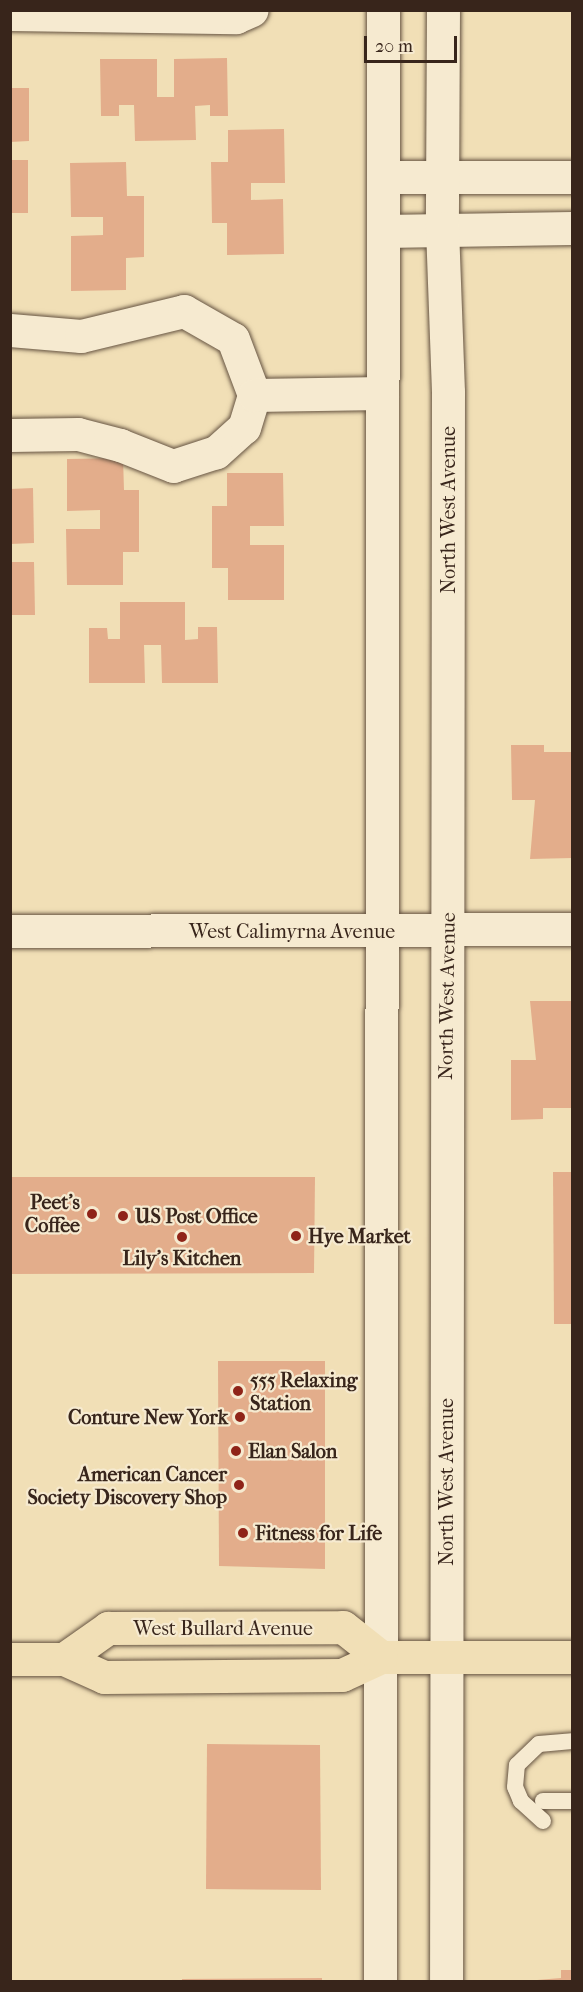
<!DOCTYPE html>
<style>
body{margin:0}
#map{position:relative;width:583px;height:1992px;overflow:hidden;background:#f1dfb6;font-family:"IM FELL French Canon",serif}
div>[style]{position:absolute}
.building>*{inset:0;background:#e3ad8b}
.roads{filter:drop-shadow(0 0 2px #665442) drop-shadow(0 0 2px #665442)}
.lane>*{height:16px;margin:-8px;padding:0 8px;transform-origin:8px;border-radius:8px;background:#f6ead0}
.street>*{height:33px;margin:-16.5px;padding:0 16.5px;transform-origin:16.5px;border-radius:16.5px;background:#f6ead0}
.secondary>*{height:33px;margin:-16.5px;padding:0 16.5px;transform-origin:16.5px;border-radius:16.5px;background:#f6ead0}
.primary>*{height:33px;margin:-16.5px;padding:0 16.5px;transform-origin:16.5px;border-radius:16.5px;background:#f1dfb6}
.dots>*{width:16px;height:16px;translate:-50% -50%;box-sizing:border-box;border:3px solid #f6ead0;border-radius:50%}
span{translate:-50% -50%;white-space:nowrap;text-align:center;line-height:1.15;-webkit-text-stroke:4.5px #f6ead0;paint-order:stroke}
.street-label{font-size:20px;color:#38251b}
.poi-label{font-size:20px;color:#38251b;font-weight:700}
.right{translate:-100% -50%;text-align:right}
.left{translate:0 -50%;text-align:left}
.frame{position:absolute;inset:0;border:12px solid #38251b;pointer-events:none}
.scale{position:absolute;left:364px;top:36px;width:93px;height:27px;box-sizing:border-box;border:3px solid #38251b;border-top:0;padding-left:8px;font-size:18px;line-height:21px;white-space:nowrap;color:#38251b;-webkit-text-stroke:4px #f6ead0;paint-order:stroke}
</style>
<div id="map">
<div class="building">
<i style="clip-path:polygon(227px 58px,228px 116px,210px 116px,210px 105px,195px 106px,196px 140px,135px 141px,134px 105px,119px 105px,119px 116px,101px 116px,100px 59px,157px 59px,157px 97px,174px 97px,174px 59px)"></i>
<i style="clip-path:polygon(10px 88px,29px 88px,29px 141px,10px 142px)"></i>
<i style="clip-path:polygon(284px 129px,285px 183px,251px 183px,251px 200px,283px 199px,284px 254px,227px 255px,227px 223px,212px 223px,211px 162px,228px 162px,228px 130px)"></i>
<i style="clip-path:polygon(10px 160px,28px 160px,28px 213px,10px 213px)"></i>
<i style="clip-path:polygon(126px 162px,127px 196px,144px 196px,144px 257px,126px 258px,126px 290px,71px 291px,71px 236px,103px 235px,103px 217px,71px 217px,70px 163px)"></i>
<i style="clip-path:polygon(123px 458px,124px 490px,139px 490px,139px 552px,123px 552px,123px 585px,67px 585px,66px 529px,100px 529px,100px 510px,67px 511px,67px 459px)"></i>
<i style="clip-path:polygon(227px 473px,283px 473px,284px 526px,250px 526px,250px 545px,284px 545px,284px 600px,228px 600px,228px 568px,212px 568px,212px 506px,227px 506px)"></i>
<i style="clip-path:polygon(33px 488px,34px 543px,10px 544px,10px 489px)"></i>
<i style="clip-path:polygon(10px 562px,34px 562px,35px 615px,10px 615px)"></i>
<i style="clip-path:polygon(120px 602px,185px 602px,185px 640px,198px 639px,198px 627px,217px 627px,218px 683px,162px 683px,161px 645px,144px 645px,145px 683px,89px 683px,89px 628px,107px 628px,108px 639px,120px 639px)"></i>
<i style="clip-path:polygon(511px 745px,544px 745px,544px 752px,572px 752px,572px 858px,530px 859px,535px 800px,512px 800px)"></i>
<i style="clip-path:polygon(530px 1001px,572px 1001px,572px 1108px,543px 1108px,543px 1119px,511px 1120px,511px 1060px,536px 1060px)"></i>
<i style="clip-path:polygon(553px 1172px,572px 1172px,572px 1324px,554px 1324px)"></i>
<i style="clip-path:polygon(10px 1177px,315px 1177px,314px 1273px,10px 1274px)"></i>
<i style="clip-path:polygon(218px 1361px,325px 1361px,325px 1569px,219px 1566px)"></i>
<i style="clip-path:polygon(207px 1744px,320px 1745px,321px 1890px,206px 1889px)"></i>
<i style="clip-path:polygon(561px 1970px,572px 1970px,572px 1982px,513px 1982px,561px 1978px)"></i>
<i style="clip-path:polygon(322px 1978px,322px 1982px,182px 1982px,182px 1979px)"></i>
</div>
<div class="roads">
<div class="lane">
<i style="left:543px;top:1801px;width:29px"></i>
<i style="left:543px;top:1821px;width:30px;rotate:-138deg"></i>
<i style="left:521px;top:1801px;width:15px;rotate:-113deg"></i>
<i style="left:515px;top:1787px;width:22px;rotate:-85deg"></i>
<i style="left:517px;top:1765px;width:30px;rotate:-44deg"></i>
<i style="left:539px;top:1744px;width:33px;rotate:-5deg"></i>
</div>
<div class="street">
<i style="left:10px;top:14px;width:226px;rotate:0.8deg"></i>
<i style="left:236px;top:17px;width:17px;rotate:-24deg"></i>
<i style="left:383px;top:177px;width:189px"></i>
<i style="left:383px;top:231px;width:189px;rotate:-0.9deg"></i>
<i style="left:10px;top:330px;width:71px;rotate:4.8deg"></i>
<i style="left:81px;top:336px;width:106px;rotate:-13.6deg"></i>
<i style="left:184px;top:311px;width:56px;rotate:29.7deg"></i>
<i style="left:233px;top:339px;width:60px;rotate:69.4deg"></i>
<i style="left:254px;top:395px;width:34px;rotate:107deg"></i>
<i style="left:244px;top:427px;width:38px;rotate:138deg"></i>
<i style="left:216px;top:452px;width:45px;rotate:162deg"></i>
<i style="left:173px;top:466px;width:57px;rotate:-158.4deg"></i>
<i style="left:120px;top:445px;width:43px;rotate:-165.3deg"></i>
<i style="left:78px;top:434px;width:68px;rotate:179.2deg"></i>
<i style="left:254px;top:395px;width:128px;rotate:-0.9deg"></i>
<i style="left:10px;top:931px;width:562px;rotate:-0.2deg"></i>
</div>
<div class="secondary">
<i style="left:443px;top:10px;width:218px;rotate:90.3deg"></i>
<i style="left:442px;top:228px;width:164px;rotate:87.9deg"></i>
<i style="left:448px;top:392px;width:1590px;rotate:90.07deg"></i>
<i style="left:380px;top:1982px;width:1972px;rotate:-89.91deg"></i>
</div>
<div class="primary">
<i style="left:10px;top:1659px;width:54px"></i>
<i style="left:64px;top:1659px;width:44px;rotate:24.2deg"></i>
<i style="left:104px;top:1677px;width:238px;rotate:-0.5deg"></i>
<i style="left:342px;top:1675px;width:43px;rotate:-24.8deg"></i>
<i style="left:381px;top:1657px;width:191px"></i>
<i style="left:64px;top:1659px;width:54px;rotate:-35.2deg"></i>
<i style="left:108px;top:1628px;width:235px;rotate:-0.2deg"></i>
<i style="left:343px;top:1627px;width:48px;rotate:38.3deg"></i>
</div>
</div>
<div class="dots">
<i style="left:92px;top:1214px;background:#8f2418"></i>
<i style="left:123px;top:1216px;background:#8f2418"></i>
<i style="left:296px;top:1236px;background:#8f2418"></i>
<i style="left:182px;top:1237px;background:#8f2418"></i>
<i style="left:238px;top:1391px;background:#8f2418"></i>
<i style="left:240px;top:1417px;background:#8f2418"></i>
<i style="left:236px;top:1451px;background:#8f2418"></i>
<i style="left:239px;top:1485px;background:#8f2418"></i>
<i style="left:243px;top:1533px;background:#8f2418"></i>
</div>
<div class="street-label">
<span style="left:448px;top:510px;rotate:-90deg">North West Avenue</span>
<span style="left:292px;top:931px">West Calimyrna Avenue</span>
<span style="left:447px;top:996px;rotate:-89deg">North West Avenue</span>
<span style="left:446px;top:1482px;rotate:-90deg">North West Avenue</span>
<span style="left:223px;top:1628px">West Bullard Avenue</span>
</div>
<div class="poi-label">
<span class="right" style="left:80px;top:1214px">Peet's<br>Coffee</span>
<span class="left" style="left:135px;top:1216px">US Post Office</span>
<span class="left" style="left:308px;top:1236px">Hye Market</span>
<span style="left:182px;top:1258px">Lily's Kitchen</span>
<span class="left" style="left:250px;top:1392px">555 Relaxing<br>Station</span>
<span class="right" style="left:228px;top:1417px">Conture New York</span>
<span class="left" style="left:248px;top:1451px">Elan Salon</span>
<span class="right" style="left:227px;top:1486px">American Cancer<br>Society Discovery Shop</span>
<span class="left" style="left:255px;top:1533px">Fitness for Life</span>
</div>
<div class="frame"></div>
<div class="scale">20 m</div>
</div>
